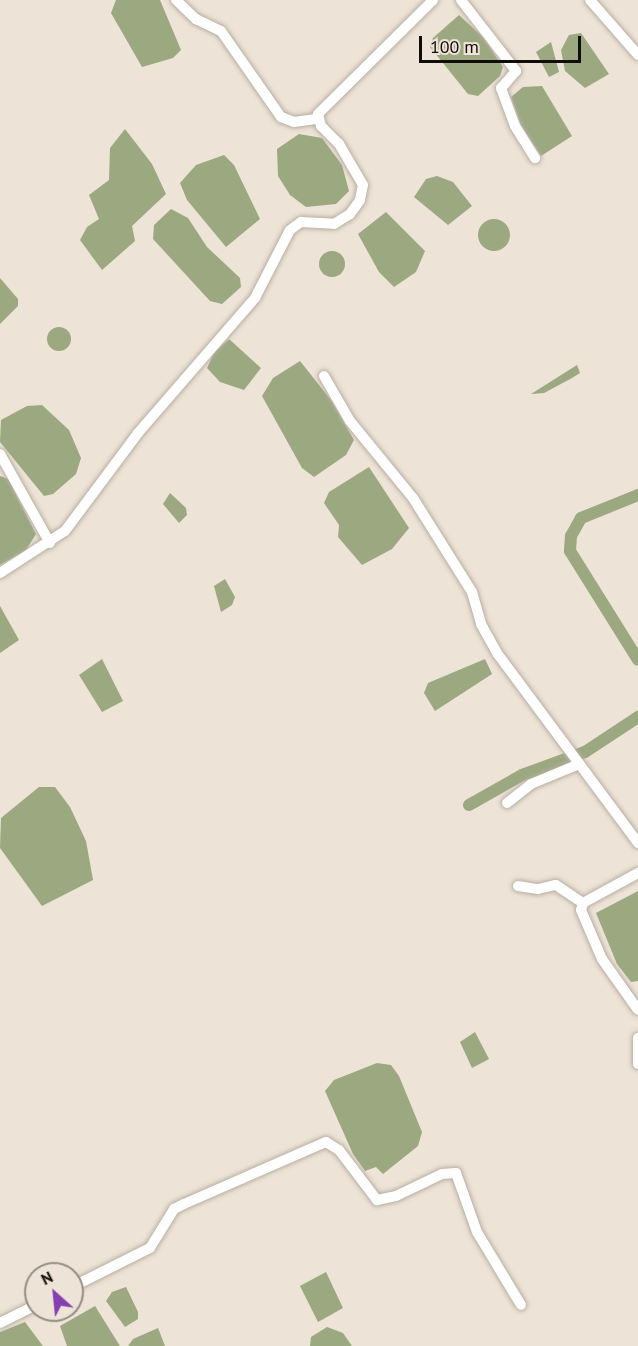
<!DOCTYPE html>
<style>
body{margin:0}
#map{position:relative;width:638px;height:1346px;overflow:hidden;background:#ede3d6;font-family:"PT Sans",sans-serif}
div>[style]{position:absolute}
.water>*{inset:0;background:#9ba880}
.round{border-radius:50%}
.canal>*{height:12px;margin:-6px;padding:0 6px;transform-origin:6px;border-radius:6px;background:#9ba880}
.roads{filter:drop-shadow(0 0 2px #b8aea2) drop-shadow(0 0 2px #b8aea2)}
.street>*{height:10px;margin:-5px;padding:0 5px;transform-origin:5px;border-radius:5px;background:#fff}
span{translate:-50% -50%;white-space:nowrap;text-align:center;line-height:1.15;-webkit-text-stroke:6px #ede3d6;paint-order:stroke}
.north{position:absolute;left:24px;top:1262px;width:60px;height:60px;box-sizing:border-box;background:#ede3d6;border:2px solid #958e84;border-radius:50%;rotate:333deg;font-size:16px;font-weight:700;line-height:24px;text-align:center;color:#110e09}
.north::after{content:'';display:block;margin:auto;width:21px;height:27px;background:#853fb3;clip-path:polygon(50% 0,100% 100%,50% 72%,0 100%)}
.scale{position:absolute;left:419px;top:36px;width:162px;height:27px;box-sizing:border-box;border:3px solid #110e09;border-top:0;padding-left:8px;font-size:18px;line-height:21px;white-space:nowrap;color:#110e09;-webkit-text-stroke:4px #ede3d6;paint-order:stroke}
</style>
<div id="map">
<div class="water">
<i style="clip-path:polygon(116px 0,160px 0,181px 50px,173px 58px,142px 67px,111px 13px)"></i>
<i style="clip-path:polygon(459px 15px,483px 37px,503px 67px,500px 76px,478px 96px,468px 94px,430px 47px,433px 38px)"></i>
<i style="clip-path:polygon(581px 33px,609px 74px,585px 88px,565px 71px,561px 50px,569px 35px)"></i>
<i style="clip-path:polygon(551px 42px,559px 72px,549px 77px,536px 52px)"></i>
<i style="clip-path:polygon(542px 86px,572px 136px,541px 156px,521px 125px,511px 97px,523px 87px)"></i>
<i style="clip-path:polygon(125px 129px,152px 164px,166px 194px,132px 226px,135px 241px,102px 270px,80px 240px,87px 227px,99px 219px,89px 195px,109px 180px,110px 148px)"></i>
<i style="clip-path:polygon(299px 134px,322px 138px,342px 165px,349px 191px,336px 204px,306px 207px,290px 195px,278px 176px,277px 149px)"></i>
<i style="clip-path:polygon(224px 155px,234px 165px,260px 219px,226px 247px,187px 200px,180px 183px,196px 165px)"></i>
<i style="clip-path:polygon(437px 176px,453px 182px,472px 206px,448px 225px,414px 197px,426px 179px)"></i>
<i style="clip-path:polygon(171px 209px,188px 218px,207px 247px,240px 278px,241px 287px,222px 304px,210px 301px,153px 239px,154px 225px)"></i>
<i style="clip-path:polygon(386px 212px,425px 251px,416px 272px,394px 287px,379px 272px,358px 234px)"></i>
<i class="round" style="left:478px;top:219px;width:32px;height:32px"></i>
<i class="round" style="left:319px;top:251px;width:26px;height:26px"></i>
<i style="clip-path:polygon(0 278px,18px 299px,18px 306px,0 324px)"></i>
<i class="round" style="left:47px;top:327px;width:24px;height:24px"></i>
<i style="clip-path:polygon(229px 339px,261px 368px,244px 390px,220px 382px,207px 368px,214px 353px)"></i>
<i style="clip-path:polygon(300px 361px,331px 400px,354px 440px,346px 455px,314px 477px,302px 468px,262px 396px,273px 378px)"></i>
<i style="clip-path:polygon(577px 365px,580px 373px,572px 378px,544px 393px,531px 394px)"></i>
<i style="clip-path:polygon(42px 405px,69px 430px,81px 458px,76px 474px,53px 494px,44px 496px,0 442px,1px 420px,27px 406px)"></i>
<i style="clip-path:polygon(369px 467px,409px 528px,392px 549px,362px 565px,338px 537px,339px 525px,324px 503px,329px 492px)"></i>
<i style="clip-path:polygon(0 476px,8px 479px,36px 534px,26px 550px,0 565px)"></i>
<i style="clip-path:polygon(170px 493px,186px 508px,187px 515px,179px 523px,163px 504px)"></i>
<i style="clip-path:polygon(225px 579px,235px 597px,232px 605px,221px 612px,214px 586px)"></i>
<i style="clip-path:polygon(0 606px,19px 640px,0 653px)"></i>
<i style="clip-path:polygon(102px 659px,123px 701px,102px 712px,79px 675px)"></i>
<i style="clip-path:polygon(485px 659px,492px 674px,435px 711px,424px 693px,428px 683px)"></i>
<i style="clip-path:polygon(39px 787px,55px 787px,70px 807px,86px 841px,93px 880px,42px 906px,0 848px,1px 818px)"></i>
<i style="clip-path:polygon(638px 891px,638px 981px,631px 982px,617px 964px,596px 913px)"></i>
<i style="clip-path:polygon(475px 1032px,489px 1059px,472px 1068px,460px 1042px)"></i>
<i style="clip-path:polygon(377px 1063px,391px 1065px,399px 1076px,422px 1132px,418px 1146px,383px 1174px,376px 1167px,365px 1171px,353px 1154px,325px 1091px,334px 1080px)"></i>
<i style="clip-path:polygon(326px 1272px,343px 1308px,318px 1322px,300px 1286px)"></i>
<i style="clip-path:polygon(126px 1287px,138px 1312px,138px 1319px,125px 1327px,106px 1301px,112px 1292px)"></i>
<i style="clip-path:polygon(95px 1306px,120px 1346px,67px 1346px,60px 1326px)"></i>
<i style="clip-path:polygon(25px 1322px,43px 1346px,0 1346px,0 1332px)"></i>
<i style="clip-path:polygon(327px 1327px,343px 1333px,352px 1346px,310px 1346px,311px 1337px)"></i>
<i style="clip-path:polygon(158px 1328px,165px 1346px,128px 1346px,133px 1339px)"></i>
</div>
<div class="canal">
<i style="left:638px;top:495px;width:61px;rotate:158deg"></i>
<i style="left:581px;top:518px;width:21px;rotate:119deg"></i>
<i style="left:571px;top:536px;width:15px;rotate:94deg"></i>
<i style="left:570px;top:551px;width:128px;rotate:58deg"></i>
<i style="left:469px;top:805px;width:61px;rotate:-29.5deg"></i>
<i style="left:522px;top:775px;width:67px;rotate:-20.1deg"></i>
<i style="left:585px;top:752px;width:64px;rotate:-33.4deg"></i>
</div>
<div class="roads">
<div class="street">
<i style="left:176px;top:0;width:28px;rotate:44deg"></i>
<i style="left:196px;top:19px;width:28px;rotate:26deg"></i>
<i style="left:221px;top:31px;width:105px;rotate:55.1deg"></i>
<i style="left:281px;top:117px;width:14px;rotate:21deg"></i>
<i style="left:294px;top:122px;width:22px;rotate:-8deg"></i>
<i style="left:461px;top:0;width:90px;rotate:52.2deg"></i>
<i style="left:516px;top:71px;width:23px;rotate:131deg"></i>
<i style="left:501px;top:88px;width:40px;rotate:69.8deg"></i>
<i style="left:515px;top:126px;width:38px;rotate:58deg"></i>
<i style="left:590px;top:0;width:73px;rotate:48.9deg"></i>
<i style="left:324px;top:376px;width:52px;rotate:60deg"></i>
<i style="left:350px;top:421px;width:99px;rotate:50.7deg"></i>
<i style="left:413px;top:498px;width:111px;rotate:57.9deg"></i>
<i style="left:472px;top:592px;width:33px;rotate:74deg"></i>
<i style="left:481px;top:624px;width:33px;rotate:61deg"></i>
<i style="left:497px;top:653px;width:237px;rotate:53.4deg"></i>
<i style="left:0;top:454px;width:102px;rotate:60.7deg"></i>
<i style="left:0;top:573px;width:77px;rotate:-32.9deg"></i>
<i style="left:65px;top:531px;width:122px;rotate:-53.3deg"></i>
<i style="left:138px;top:433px;width:179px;rotate:-49.1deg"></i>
<i style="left:255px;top:298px;width:76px;rotate:-62.8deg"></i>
<i style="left:290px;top:230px;width:14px;rotate:-36deg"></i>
<i style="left:301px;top:222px;width:33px;rotate:3deg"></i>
<i style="left:334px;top:224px;width:19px;rotate:-32deg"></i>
<i style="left:350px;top:214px;width:17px;rotate:-54deg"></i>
<i style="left:360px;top:200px;width:15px;rotate:-79deg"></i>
<i style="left:363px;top:185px;width:48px;rotate:-120.3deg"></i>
<i style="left:339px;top:144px;width:25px;rotate:-135deg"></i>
<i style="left:321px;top:126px;width:12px;rotate:-104deg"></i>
<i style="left:318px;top:114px;width:162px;rotate:-44.7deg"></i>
<i style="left:507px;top:803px;width:31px;rotate:-38deg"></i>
<i style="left:531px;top:784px;width:52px;rotate:-22.6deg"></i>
<i style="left:638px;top:873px;width:63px;rotate:151.4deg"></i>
<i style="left:583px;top:903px;width:7px;rotate:106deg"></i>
<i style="left:581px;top:910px;width:53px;rotate:66.8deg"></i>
<i style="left:602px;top:959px;width:62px;rotate:54.8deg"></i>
<i style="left:518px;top:886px;width:20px;rotate:9deg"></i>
<i style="left:538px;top:889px;width:18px;rotate:-13deg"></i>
<i style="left:556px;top:885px;width:32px;rotate:34deg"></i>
<i style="left:638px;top:1038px;width:26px;rotate:90deg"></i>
<i style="left:72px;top:1287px;width:87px;rotate:-26.6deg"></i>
<i style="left:150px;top:1248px;width:46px;rotate:-58.4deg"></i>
<i style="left:174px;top:1209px;width:11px;rotate:-27deg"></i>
<i style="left:184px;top:1204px;width:155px;rotate:-23.6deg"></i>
<i style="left:326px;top:1142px;width:15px;rotate:32deg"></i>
<i style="left:339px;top:1150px;width:63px;rotate:52.8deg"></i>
<i style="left:377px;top:1200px;width:19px;rotate:-12deg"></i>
<i style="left:396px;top:1196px;width:51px;rotate:-25.6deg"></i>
<i style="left:442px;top:1174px;width:14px;rotate:-4deg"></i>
<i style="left:456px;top:1173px;width:63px;rotate:70.4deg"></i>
<i style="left:477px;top:1232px;width:85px;rotate:58.9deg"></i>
<i style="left:0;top:1323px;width:40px;rotate:-26.6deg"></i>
</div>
</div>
<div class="north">N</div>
<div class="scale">100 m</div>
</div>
